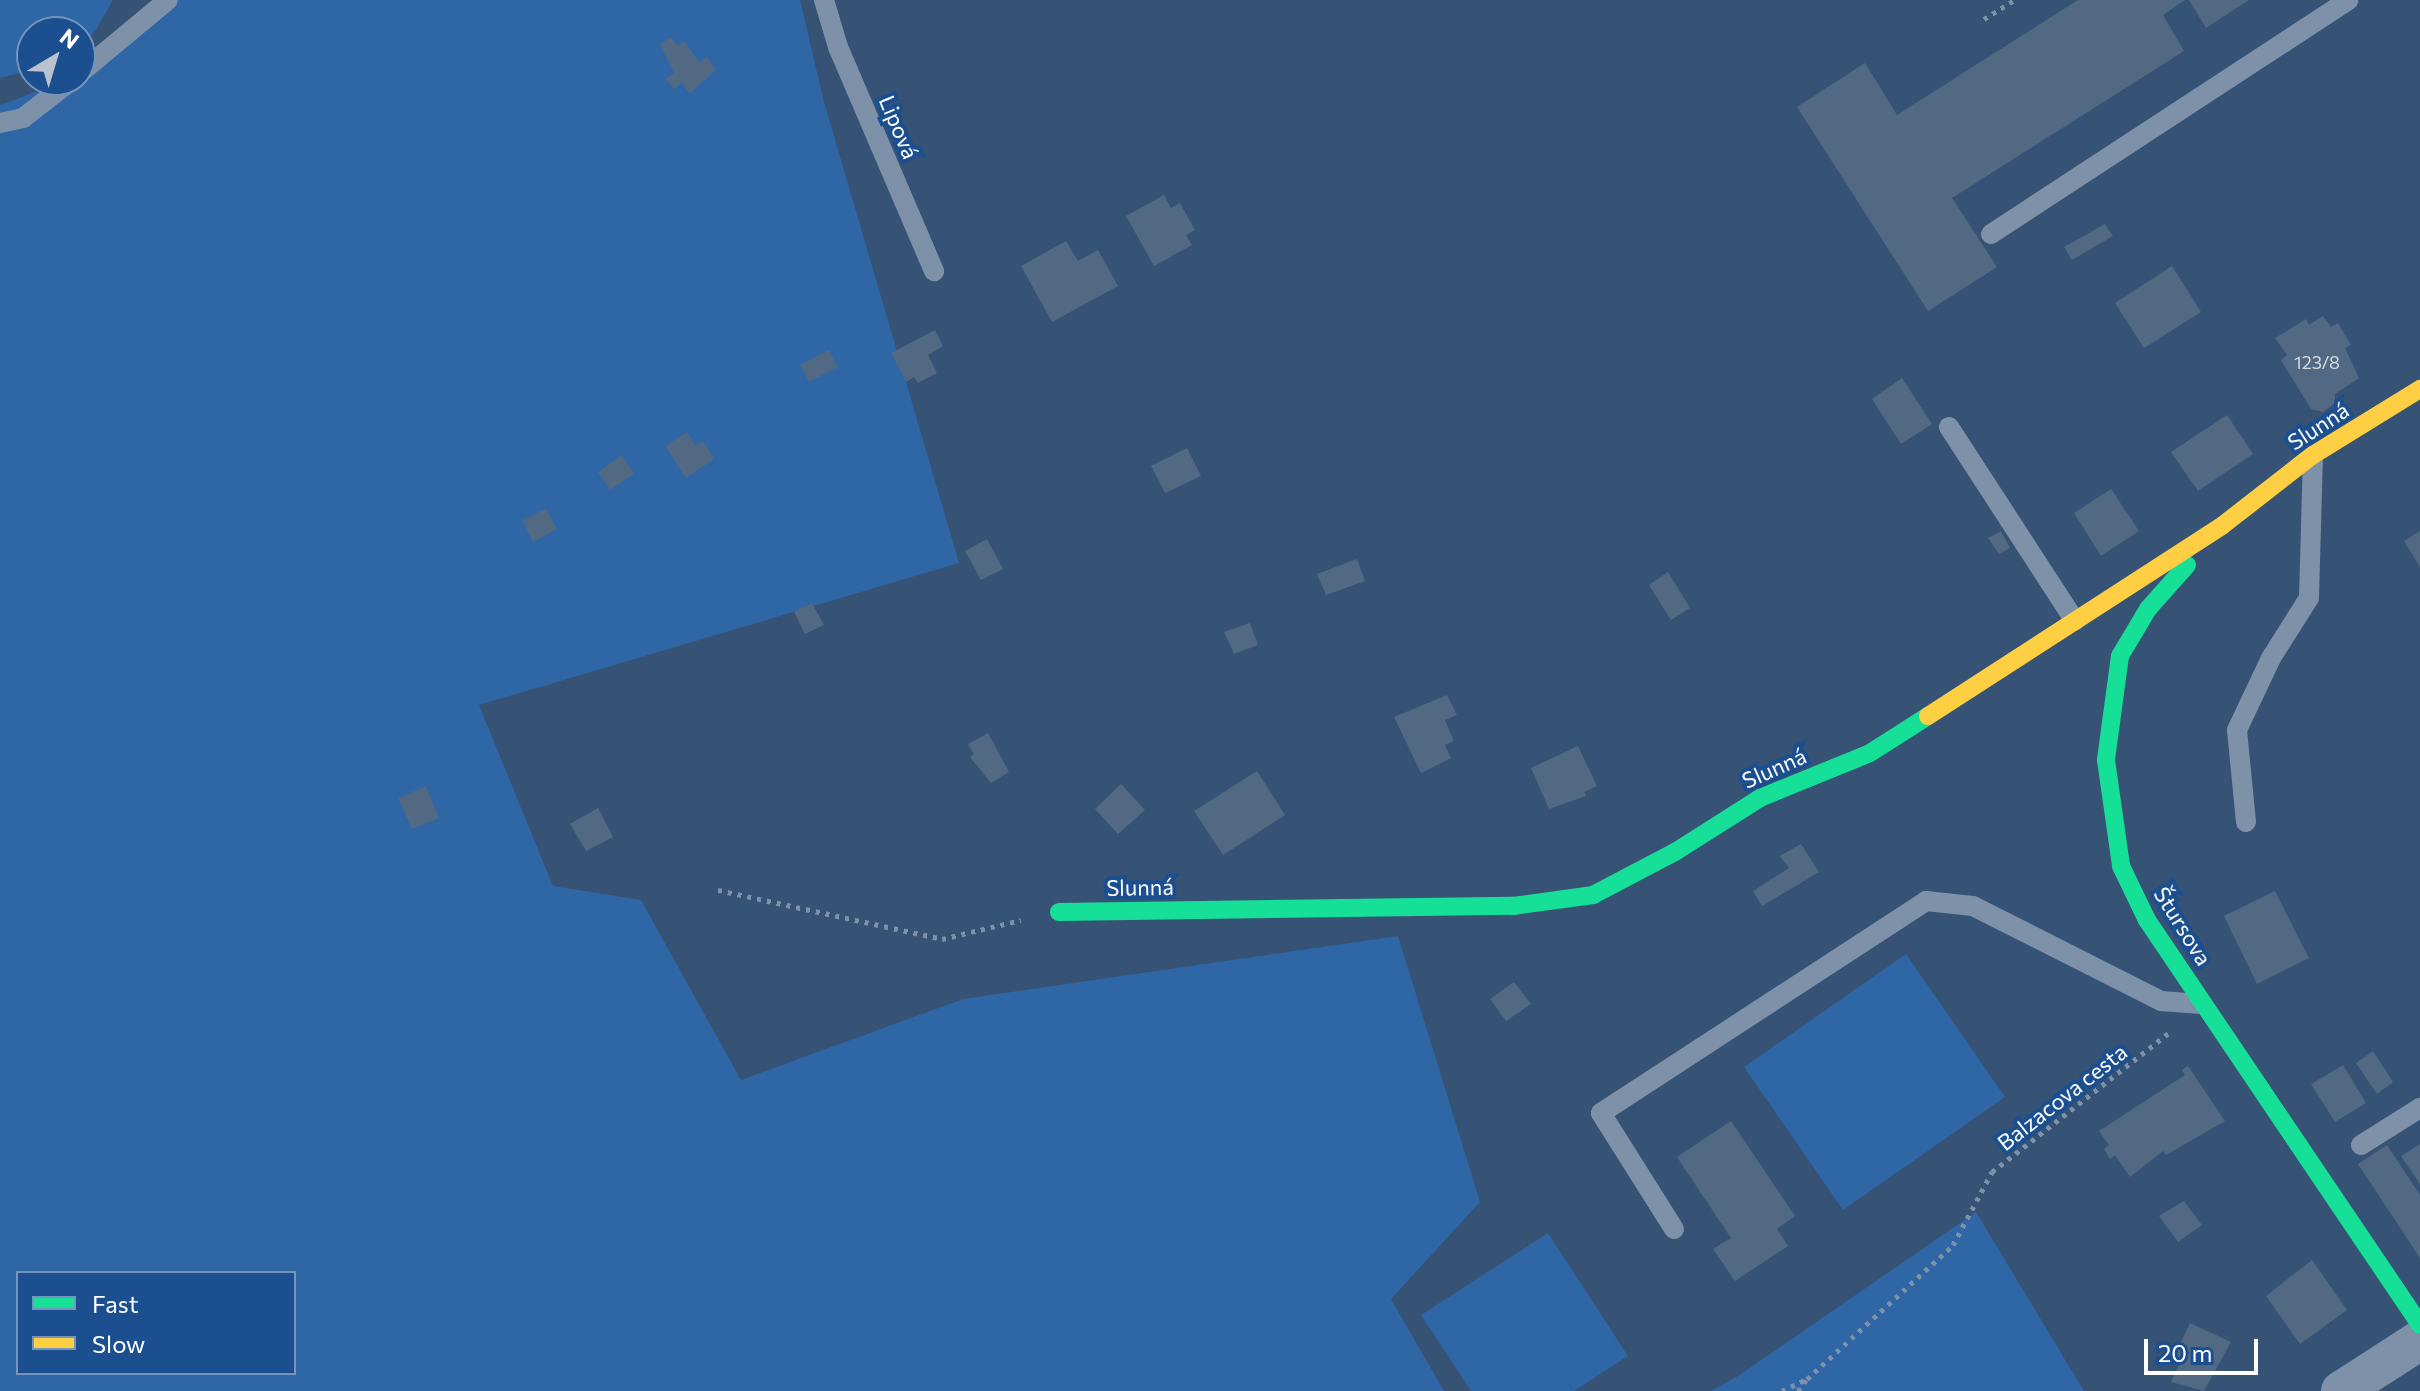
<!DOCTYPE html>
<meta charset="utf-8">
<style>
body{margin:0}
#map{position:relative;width:2420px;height:1391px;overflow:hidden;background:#365274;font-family:Commissioner,sans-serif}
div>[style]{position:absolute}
.green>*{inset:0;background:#2f66a5}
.building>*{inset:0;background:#526984}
.path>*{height:5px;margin-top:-2.5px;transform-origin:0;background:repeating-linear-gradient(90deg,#7d92a8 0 4px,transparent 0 10px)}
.lane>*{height:20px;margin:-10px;padding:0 10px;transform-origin:10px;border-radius:10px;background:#7d92a8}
.street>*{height:40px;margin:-20px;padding:0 20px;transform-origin:20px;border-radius:20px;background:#7d92a8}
.fast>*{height:18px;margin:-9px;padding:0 9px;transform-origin:9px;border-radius:9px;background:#16e098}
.slow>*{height:18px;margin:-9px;padding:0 9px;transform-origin:9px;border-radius:9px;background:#ffcf43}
span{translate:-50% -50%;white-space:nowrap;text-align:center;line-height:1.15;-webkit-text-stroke:8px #1b4f8f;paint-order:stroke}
.number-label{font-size:18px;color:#d4dae0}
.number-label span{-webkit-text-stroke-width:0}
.street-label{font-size:22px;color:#fff}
.legend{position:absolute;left:16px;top:1271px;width:280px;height:104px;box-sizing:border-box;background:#1b4f8f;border:2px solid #7695bc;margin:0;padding:10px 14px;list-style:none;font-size:24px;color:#fff}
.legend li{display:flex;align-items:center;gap:16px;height:40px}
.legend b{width:40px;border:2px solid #7695bc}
.north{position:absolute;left:16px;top:16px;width:80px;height:80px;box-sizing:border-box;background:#1b4f8f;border:2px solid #7695bc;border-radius:50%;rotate:38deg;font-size:22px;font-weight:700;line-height:32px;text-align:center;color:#fff}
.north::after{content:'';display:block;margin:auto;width:28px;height:36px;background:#b9c2ce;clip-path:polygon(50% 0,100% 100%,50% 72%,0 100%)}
.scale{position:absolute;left:2144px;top:1339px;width:114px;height:36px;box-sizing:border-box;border:4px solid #fff;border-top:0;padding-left:10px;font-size:24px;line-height:28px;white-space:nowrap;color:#fff;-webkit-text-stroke:6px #1b4f8f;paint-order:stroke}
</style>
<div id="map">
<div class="green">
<i style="clip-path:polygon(0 0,113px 0,96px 30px,80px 45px,80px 32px,32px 32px,32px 70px,0 78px)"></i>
<i style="clip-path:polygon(evenodd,157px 0,800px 0,824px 102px,959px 563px,479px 705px,553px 886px,641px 900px,741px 1080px,963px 999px,1398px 936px,1480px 1202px,1391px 1299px,1444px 1391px,0 1391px,0 105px,67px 80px,157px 0,18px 1273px,294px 1273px,294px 1373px,18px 1373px,18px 1273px)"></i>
<i style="clip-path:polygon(1906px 954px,2005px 1097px,1843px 1210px,1744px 1067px)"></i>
<i style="clip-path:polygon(1976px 1212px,2084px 1391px,1711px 1391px,1738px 1376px)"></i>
<i style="clip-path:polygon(1548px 1233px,1628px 1356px,1574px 1391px,1471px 1391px,1421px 1315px)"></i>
</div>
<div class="building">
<i style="clip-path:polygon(2078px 0,2185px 0,2163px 15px,2184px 51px,1952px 198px,1997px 267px,1928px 311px,1797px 107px,1865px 63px,1897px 115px)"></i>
<i style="clip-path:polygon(2189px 0,2249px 0,2206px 28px)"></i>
<i style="clip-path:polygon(670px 37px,678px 46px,684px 41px,699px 62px,707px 57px,716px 69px,690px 94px,682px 83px,674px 89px,665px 79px,674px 73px,660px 45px)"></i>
<i style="clip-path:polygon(1164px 195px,1171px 208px,1180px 203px,1195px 230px,1186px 235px,1192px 245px,1154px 266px,1126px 216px)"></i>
<i style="clip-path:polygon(2105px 224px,2113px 236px,2072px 260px,2064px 247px)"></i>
<i style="clip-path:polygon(1066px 241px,1078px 261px,1098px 250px,1118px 286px,1052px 322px,1021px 266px)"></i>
<i style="clip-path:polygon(2172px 266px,2201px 312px,2144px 348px,2115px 303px)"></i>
<i style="clip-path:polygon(2323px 316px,2331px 327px,2338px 323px,2351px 345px,2345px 348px,2359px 378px,2335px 394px,2335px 403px,2323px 412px,2311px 409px,2281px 360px,2287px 355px,2275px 338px,2306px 319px,2309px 325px)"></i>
<i style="clip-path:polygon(935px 330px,943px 346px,928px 355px,937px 373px,918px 383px,914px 377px,906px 382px,891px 353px)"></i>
<i style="clip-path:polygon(829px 350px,838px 367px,809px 382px,800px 365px)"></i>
<i style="clip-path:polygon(1902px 378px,1932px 424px,1901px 444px,1872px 399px)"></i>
<i style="clip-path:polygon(2227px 415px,2253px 454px,2198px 491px,2171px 452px)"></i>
<i style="clip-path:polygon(687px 432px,696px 446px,703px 441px,714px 459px,686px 478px,665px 446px)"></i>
<i style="clip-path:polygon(1187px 448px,1201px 476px,1165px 493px,1151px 466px)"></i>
<i style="clip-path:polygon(622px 455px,634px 474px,610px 490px,598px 472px)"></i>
<i style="clip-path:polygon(2111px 489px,2139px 531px,2101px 556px,2074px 513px)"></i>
<i style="clip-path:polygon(546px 508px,557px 529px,533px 542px,522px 521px)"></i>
<i style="clip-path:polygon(2001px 531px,2010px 548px,1999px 554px,1988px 538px)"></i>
<i style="clip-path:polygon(2420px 531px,2420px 567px,2404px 541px)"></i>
<i style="clip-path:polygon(987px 539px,1003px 569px,981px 580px,965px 551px)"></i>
<i style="clip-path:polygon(1357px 559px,1365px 581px,1326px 595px,1317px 574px)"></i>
<i style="clip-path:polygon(1668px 572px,1690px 608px,1671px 620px,1649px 585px)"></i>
<i style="clip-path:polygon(812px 603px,824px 625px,805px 634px,794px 612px)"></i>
<i style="clip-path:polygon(1250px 623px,1258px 645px,1234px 654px,1224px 632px)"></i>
<i style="clip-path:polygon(1447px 695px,1457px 715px,1445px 720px,1454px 741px,1445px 745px,1451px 758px,1421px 773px,1394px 717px)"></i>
<i style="clip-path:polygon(988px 733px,1009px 772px,991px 783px,970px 757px,974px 754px,968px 744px)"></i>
<i style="clip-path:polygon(1578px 746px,1597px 786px,1584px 792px,1586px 796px,1549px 809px,1531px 768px)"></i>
<i style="clip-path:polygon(1257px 771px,1285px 815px,1223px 855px,1194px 811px)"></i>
<i style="clip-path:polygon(1121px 784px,1145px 810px,1118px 834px,1095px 809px)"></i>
<i style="clip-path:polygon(426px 786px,439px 818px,412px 829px,398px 798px)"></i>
<i style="clip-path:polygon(598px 808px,613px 837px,586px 851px,570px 824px)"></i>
<i style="clip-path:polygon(1801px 844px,1819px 872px,1762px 906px,1753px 891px,1789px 868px,1780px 856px)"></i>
<i style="clip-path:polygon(2275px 891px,2309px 958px,2257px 984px,2224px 916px)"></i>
<i style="clip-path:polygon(1514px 982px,1531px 1004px,1506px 1021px,1490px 999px)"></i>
<i style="clip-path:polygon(2373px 1051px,2393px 1082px,2377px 1094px,2356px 1063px)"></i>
<i style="clip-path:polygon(2343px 1065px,2366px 1103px,2335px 1122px,2311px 1084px)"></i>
<i style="clip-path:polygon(2188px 1066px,2225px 1121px,2166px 1155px,2163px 1151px,2130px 1177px,2115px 1155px,2110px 1159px,2104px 1149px,2109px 1145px,2099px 1131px,2185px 1075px,2182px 1070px)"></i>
<i style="clip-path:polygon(1731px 1121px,1795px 1216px,1777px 1229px,1788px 1246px,1735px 1281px,1713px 1249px,1731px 1238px,1677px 1157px)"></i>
<i style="clip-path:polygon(2420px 1144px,2420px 1184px,2401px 1156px)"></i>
<i style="clip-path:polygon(2387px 1145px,2420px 1195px,2420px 1258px,2358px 1164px)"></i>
<i style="clip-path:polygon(2184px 1201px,2202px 1225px,2178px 1242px,2159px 1216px)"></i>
<i style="clip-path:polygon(2312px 1260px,2347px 1310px,2300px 1344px,2266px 1296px)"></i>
<i style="clip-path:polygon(2190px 1323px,2231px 1342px,2204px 1391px,2171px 1382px,2179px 1365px,2172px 1361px)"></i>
</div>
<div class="path">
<i style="left:1984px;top:19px;width:36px;rotate:-32deg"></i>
<i style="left:718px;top:890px;width:229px;rotate:12.3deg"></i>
<i style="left:942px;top:939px;width:81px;rotate:-13.5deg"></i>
<i style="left:1782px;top:1391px;width:28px;rotate:-26deg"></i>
<i style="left:1807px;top:1379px;width:198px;rotate:-42.5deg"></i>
<i style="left:1953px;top:1245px;width:83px;rotate:-61.9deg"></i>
<i style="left:1992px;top:1172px;width:226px;rotate:-38.2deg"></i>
<i style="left:1798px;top:1391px;width:14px;rotate:-54deg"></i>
</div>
<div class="lane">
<i style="left:824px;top:0;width:49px;rotate:73.4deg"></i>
<i style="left:838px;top:47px;width:244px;rotate:66.8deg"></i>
<i style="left:80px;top:73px;width:114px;rotate:-39.7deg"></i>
<i style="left:0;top:123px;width:24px;rotate:-12deg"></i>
<i style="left:23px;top:118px;width:62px;rotate:-37.8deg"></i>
<i style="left:1991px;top:234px;width:427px;rotate:-33.2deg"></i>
<i style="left:1949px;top:427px;width:231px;rotate:57deg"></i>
<i style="left:2246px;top:822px;width:92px;rotate:-95.6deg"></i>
<i style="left:2237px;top:730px;width:80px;rotate:-64.7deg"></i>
<i style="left:2271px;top:658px;width:71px;rotate:-57.7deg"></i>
<i style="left:2309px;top:598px;width:139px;rotate:-88.4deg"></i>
<i style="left:2361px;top:1145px;width:70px;rotate:-32.1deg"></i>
<i style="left:1674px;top:1229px;width:137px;rotate:-122.2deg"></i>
<i style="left:1601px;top:1113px;width:388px;rotate:-33.1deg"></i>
<i style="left:1926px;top:901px;width:47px;rotate:6.1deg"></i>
<i style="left:1973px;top:906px;width:211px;rotate:26.8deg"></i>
<i style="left:2161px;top:1001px;width:40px;rotate:4.3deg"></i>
</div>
<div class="street">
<i style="left:2341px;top:1391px;width:94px;rotate:-32.8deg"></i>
</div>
<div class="fast">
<i style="left:2187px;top:565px;width:59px;rotate:131.6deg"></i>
<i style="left:2148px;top:609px;width:55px;rotate:120.8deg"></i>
<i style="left:2120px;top:656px;width:105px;rotate:97.7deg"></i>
<i style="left:2106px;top:760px;width:107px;rotate:81.9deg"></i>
<i style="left:2121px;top:866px;width:60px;rotate:64.3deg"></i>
<i style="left:2147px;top:920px;width:488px;rotate:56deg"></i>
<i style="left:1059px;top:912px;width:454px;rotate:-0.8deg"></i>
<i style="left:1513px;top:906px;width:81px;rotate:-7.8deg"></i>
<i style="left:1593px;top:895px;width:93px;rotate:-27.7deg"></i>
<i style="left:1675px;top:852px;width:101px;rotate:-32.4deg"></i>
<i style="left:1760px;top:798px;width:119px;rotate:-22.2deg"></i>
<i style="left:1870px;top:753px;width:69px;rotate:-32.5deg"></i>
</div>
<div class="slow">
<i style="left:1928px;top:716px;width:351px;rotate:-32.9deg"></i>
<i style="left:2223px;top:525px;width:114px;rotate:-37.9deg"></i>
<i style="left:2313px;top:455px;width:126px;rotate:-31.7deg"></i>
</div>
<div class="number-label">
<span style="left:2317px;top:362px">123/8</span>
</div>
<div class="street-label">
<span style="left:899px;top:127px;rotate:67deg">Lipová</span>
<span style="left:2318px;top:426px;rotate:-33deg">Slunná</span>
<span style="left:1774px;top:768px;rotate:-24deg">Slunná</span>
<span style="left:1140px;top:887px;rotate:-1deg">Slunná</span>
<span style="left:2183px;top:926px;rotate:58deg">Štursova</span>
<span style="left:2062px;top:1097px;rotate:-38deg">Balzacova cesta</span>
</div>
<ul class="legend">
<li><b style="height:10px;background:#16e098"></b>Fast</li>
<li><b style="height:10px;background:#ffcf43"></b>Slow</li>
</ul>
<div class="north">N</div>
<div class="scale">20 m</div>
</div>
